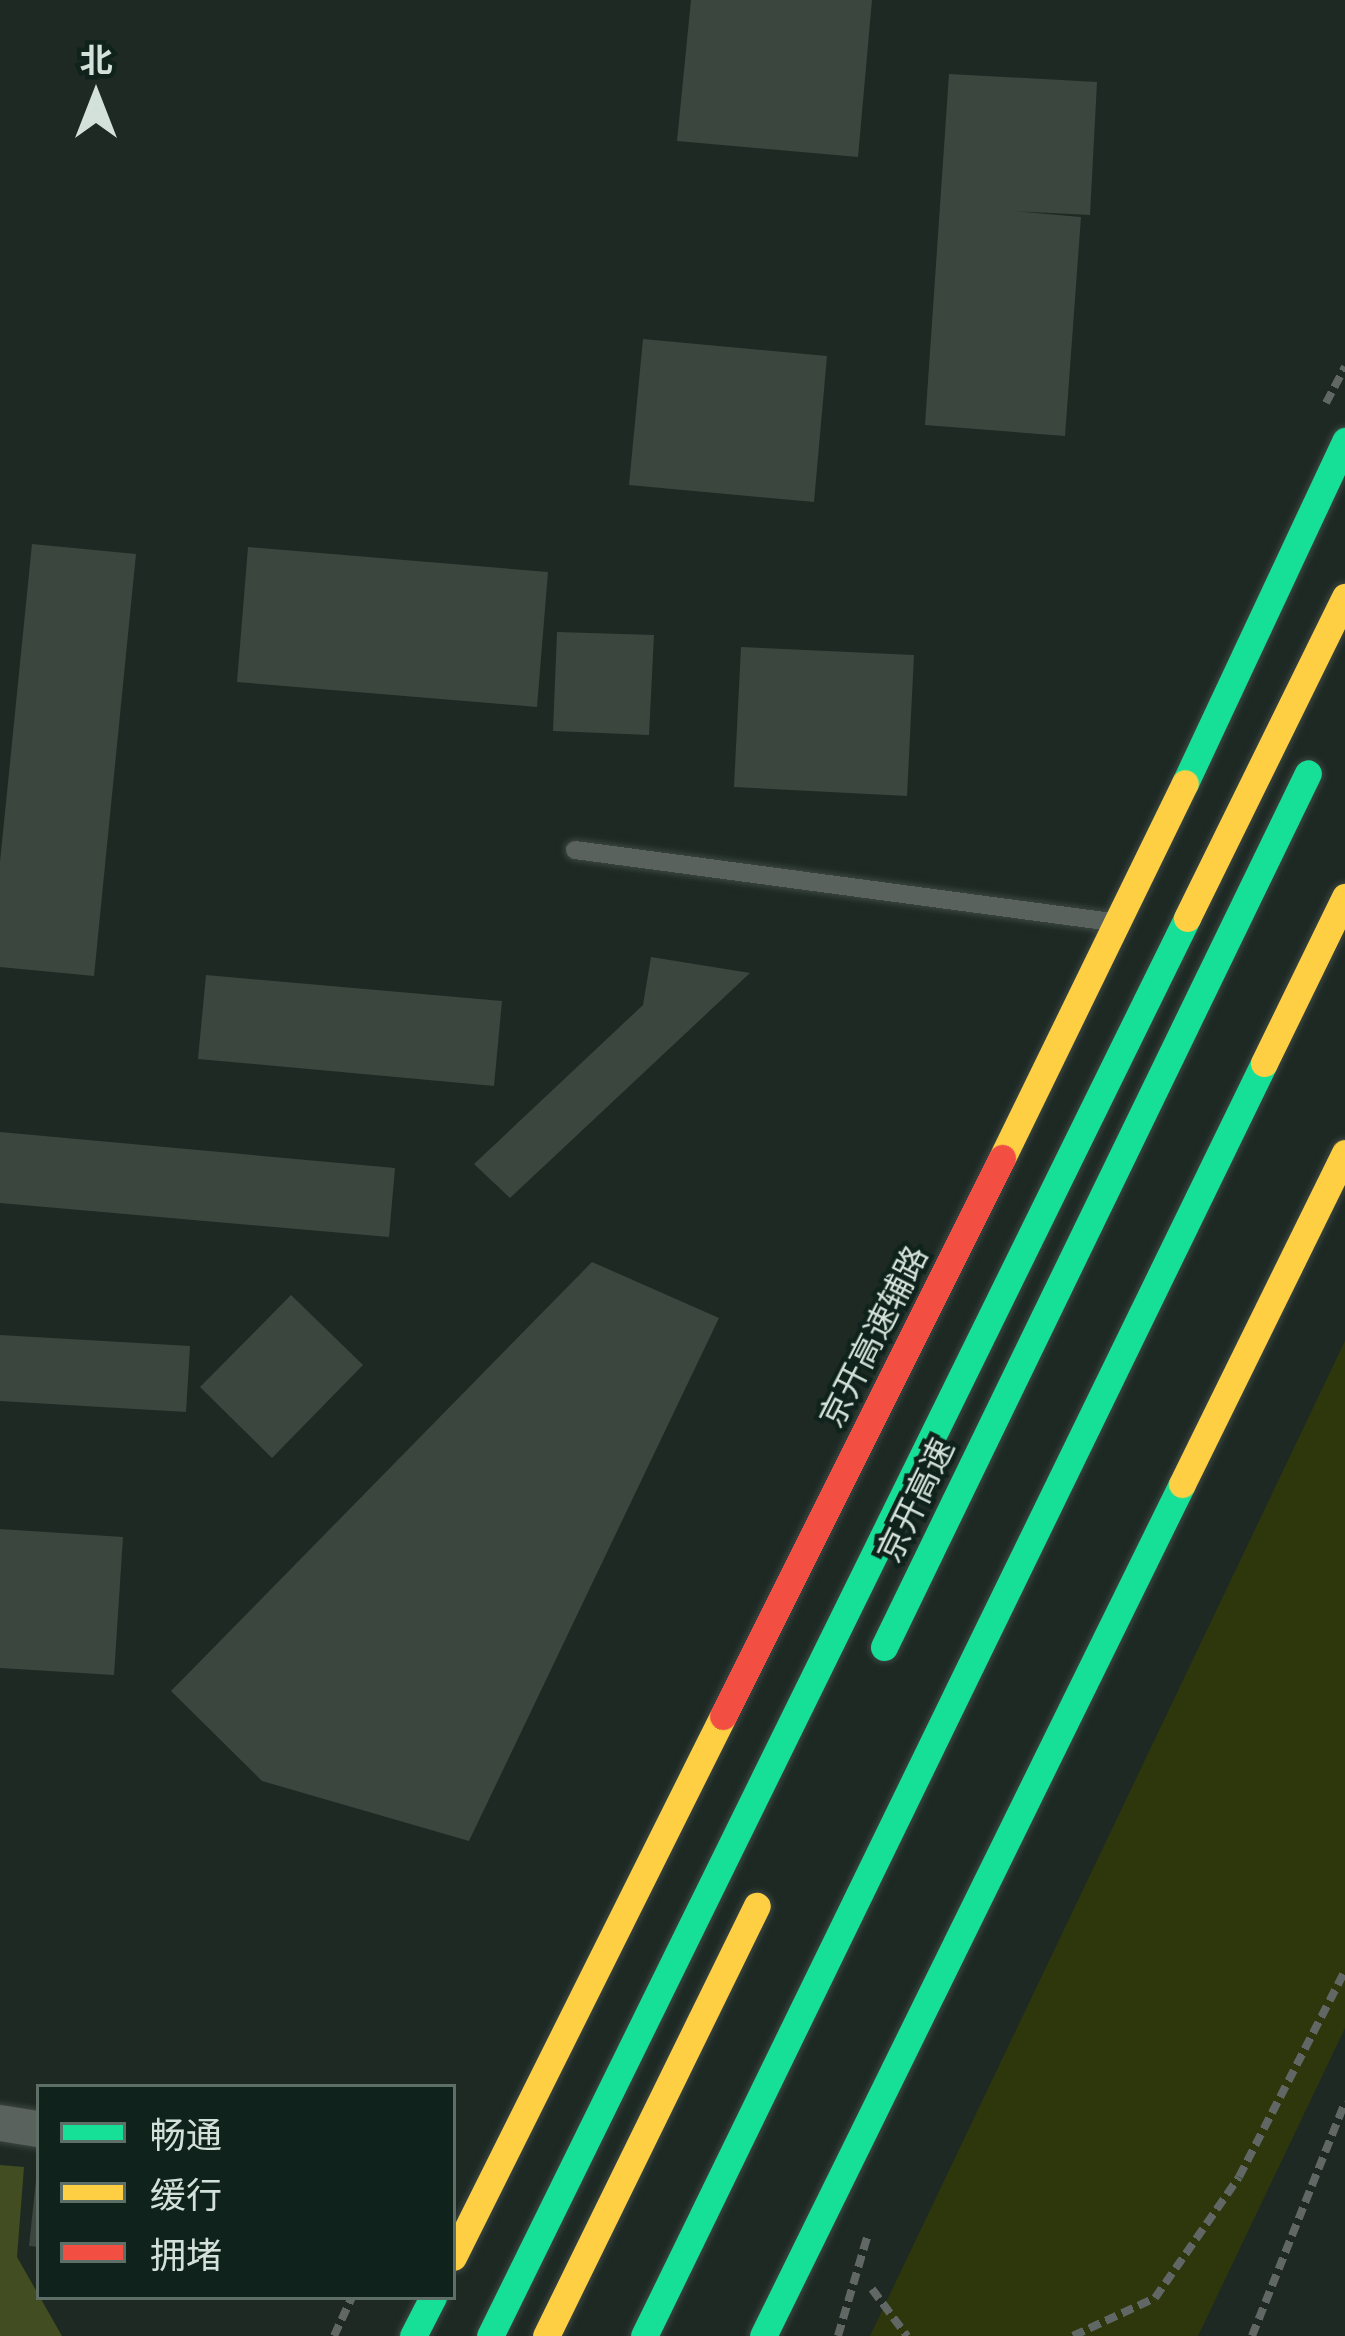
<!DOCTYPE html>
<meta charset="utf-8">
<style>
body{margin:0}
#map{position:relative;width:1345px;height:2336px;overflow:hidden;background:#1e2924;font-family:"Golos Text","Noto Sans SC",sans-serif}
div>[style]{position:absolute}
.green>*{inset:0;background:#2e370c}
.forest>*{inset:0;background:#424d21}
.building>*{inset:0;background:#3a463e}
.path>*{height:8px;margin-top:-4px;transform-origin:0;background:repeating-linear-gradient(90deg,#606765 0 12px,transparent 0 18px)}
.roads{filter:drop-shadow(0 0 3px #3d4742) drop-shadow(0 0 3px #3d4742)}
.lane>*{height:18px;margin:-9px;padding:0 9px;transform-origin:9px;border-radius:9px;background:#5a625e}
.street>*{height:36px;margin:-18px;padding:0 18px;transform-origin:18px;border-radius:18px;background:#5a625e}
.fast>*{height:27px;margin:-13.5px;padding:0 13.5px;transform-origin:13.5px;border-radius:13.5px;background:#16e098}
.slow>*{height:27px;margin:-13.5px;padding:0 13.5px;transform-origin:13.5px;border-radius:13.5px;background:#ffcf43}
.jam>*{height:27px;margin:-13.5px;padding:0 13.5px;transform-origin:13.5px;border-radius:13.5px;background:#f24e42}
span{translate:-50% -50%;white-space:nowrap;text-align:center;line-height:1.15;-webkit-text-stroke:9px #0f231c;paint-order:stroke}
.street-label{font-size:33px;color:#d4e1db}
.legend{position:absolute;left:36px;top:2084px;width:420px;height:216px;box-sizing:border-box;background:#0f231c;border:3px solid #5e6f68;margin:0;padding:15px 21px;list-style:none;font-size:36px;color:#d4e1db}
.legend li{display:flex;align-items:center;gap:24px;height:60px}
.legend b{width:60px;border:3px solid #5e6f68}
.north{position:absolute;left:36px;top:36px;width:120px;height:120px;-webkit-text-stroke:9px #0f231c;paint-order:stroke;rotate:0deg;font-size:33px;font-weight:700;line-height:48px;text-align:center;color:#d4e1db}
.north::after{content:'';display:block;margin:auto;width:42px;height:54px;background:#d4e1db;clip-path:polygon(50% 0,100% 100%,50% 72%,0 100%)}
</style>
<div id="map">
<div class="green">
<i style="clip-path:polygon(1345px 1341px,1345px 2028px,1198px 2336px,870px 2336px)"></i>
</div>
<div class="forest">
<i style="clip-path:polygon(0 2165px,24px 2167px,17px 2257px,62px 2336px,0 2336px)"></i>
</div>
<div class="building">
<i style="clip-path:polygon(691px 0,872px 0,858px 157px,677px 141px)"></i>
<i style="clip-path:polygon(949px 74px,1097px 82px,1090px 215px,1013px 211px,1081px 217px,1065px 436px,925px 425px)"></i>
<i style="clip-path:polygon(643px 339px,827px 356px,814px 502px,629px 485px)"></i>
<i style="clip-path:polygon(32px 544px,136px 554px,94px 976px,0 967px,0 862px)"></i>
<i style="clip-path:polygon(248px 547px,548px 572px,537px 707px,237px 682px)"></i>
<i style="clip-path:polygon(557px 632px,654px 635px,649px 735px,553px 731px)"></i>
<i style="clip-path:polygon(741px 647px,914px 655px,907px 796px,734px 787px)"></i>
<i style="clip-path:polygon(651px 957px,750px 973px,510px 1198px,474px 1164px,643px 1005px)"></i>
<i style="clip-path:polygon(206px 975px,502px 1001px,494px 1086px,198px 1059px)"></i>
<i style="clip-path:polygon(0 1132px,395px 1168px,389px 1237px,0 1203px)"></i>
<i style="clip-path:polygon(592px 1262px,719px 1318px,469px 1841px,262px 1781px,171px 1691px)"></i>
<i style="clip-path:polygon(291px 1295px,363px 1365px,272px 1458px,200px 1387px)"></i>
<i style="clip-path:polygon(0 1335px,190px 1346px,186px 1412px,0 1401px)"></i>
<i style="clip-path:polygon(0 1529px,123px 1537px,114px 1675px,0 1668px)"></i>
<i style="clip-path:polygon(36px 2180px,39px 2180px,39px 2247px,29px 2246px)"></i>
</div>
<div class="path">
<i style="left:1326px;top:403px;width:41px;rotate:-62.2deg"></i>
<i style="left:872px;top:2289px;width:59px;rotate:53.3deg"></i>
<i style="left:334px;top:2336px;width:43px;rotate:-65.2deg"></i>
<i style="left:838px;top:2336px;width:106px;rotate:-73.6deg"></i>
<i style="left:1073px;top:2336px;width:90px;rotate:-24.9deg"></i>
<i style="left:1155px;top:2298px;width:147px;rotate:-55.2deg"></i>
<i style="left:1239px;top:2177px;width:232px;rotate:-62.8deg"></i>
<i style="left:1252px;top:2336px;width:252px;rotate:-68.3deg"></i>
</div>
<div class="roads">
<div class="lane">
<i style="left:575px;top:850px;width:542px;rotate:7.64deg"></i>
</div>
<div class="street">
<i style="left:0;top:2123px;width:39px;rotate:9deg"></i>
</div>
<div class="fast">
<i style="left:1185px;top:783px;width:378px;rotate:-64.9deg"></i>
<i style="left:884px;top:1647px;width:971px;rotate:-64.12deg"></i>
<i style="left:413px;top:2336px;width:44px;rotate:-62.9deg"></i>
<i style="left:490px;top:2336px;width:1580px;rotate:-63.82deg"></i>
<i style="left:644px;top:2336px;width:1416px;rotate:-64.03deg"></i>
<i style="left:763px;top:2336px;width:949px;rotate:-63.81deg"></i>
</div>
<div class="slow">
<i style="left:1187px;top:918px;width:358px;rotate:-63.8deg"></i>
<i style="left:1264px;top:1063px;width:185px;rotate:-64deg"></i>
<i style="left:1002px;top:1158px;width:417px;rotate:-64deg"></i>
<i style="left:1182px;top:1484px;width:369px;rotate:-63.8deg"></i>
<i style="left:453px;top:2257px;width:605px;rotate:-63.48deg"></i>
<i style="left:546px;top:2336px;width:479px;rotate:-63.9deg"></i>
</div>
<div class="jam">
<i style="left:723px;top:1716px;width:624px;rotate:-63.43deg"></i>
</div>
</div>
<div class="street-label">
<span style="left:873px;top:1336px;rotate:-63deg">京开高速辅路</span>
<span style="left:915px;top:1500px;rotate:-64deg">京开高速</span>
</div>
<ul class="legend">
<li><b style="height:15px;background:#16e098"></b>畅通</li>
<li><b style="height:15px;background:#ffcf43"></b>缓行</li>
<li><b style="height:15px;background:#f24e42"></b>拥堵</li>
</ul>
<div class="north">北</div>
</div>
